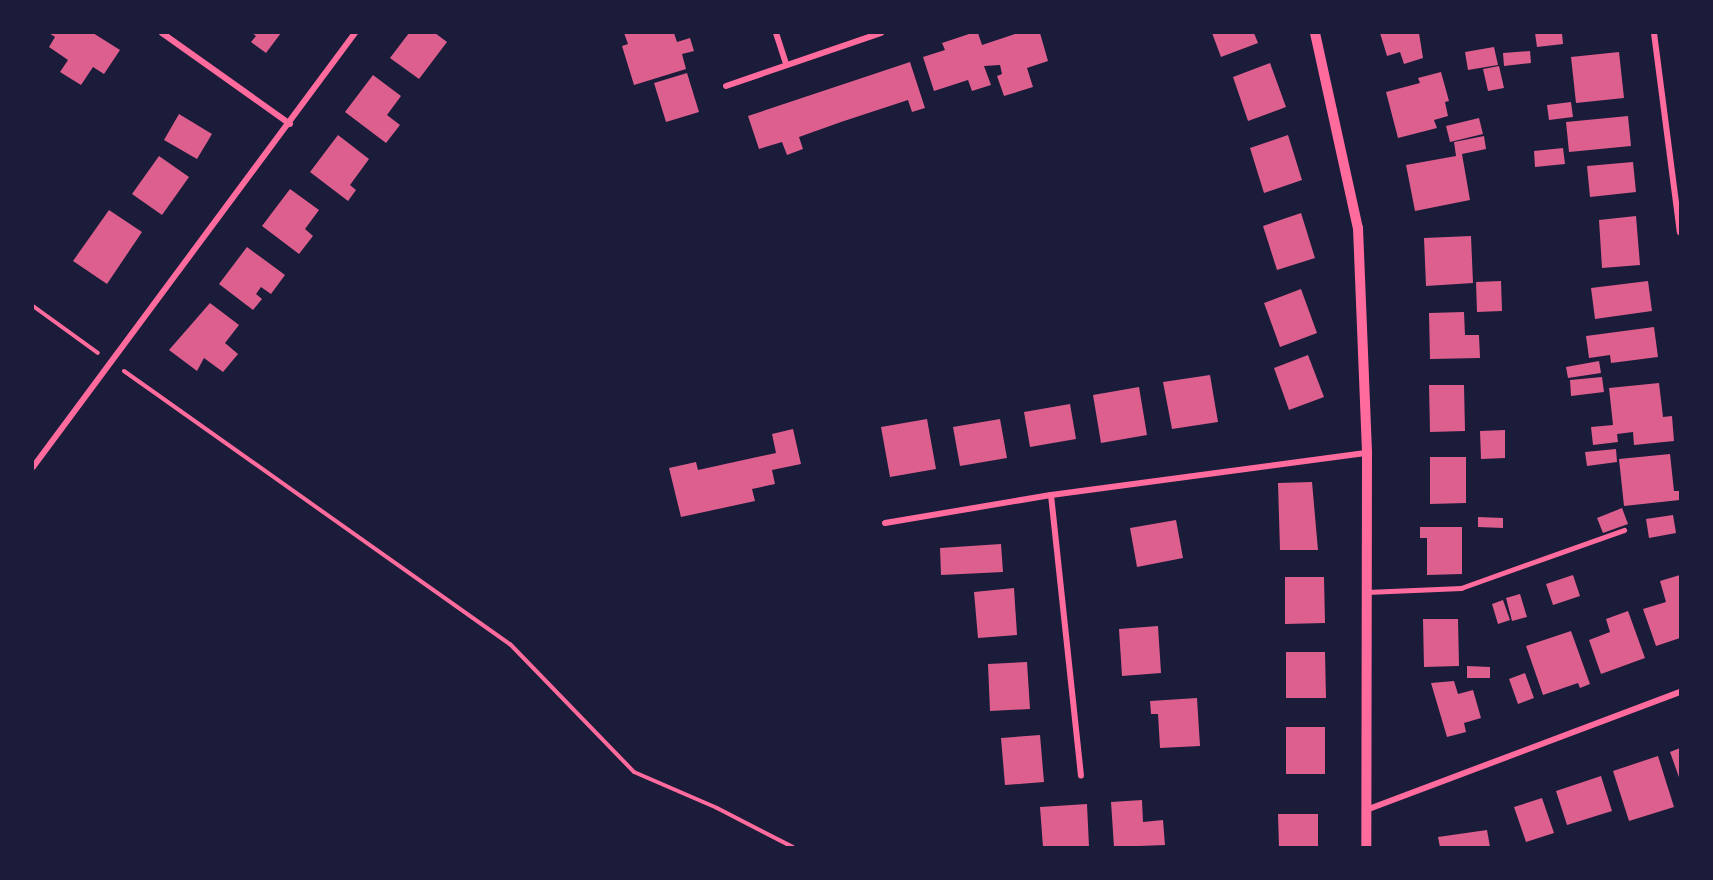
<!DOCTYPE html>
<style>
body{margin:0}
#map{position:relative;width:1713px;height:880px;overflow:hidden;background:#1b1b3a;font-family:"DM Sans",sans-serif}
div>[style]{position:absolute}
.building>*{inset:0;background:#dd5f8e}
.path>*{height:4px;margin:-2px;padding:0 2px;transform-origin:2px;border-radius:2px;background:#ff6b9d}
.service>*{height:4.5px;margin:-2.25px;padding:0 2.25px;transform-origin:2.25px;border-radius:2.25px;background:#ff6b9d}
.minor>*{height:6px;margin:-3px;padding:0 3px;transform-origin:3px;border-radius:3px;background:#ff6b9d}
.tertiary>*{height:10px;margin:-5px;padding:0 5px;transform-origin:5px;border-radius:5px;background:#ff6b9d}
span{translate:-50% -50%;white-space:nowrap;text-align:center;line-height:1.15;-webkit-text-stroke:5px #1b1b3a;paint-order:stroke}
.frame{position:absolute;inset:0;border:34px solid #1b1b3a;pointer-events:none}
</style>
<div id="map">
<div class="building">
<i style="clip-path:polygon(49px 33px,93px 33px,120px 50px,104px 74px,93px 67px,81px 85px,60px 72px,68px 60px,49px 47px,55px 37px)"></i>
<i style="clip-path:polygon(252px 33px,281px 33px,266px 53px,251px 42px,256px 36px)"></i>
<i style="clip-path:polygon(409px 33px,435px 33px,447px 42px,419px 79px,390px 58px)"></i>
<i style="clip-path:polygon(624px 33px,674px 33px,677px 42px,690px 38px,694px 51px,682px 54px,686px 69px,634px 85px,622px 46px,628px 44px)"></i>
<i style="clip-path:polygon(972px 33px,978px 33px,982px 45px,1018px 33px,1040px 33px,1048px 61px,1027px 68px,1033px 87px,1004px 96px,997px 76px,1002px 74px,1000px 65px,984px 66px,991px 85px,972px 91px,968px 80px,934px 91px,923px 57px,945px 50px,942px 43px)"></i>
<i style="clip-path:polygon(1212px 33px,1254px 33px,1258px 43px,1221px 57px)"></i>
<i style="clip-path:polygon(1380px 33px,1419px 33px,1423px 58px,1404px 64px,1400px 52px,1387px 56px)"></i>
<i style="clip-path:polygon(1535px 33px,1562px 33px,1563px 44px,1537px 47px)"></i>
<i style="clip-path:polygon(1494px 47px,1498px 65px,1468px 70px,1465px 52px)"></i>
<i style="clip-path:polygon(1530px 51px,1531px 63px,1504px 66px,1503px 53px)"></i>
<i style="clip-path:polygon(1619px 52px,1624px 98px,1576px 103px,1571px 57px)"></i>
<i style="clip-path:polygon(910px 62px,925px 108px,912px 112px,908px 100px,841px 122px,799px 137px,803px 149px,787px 155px,782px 142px,759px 149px,748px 116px)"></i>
<i style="clip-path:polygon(1270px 63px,1286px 107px,1248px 121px,1233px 77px)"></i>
<i style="clip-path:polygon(1499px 66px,1504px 88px,1488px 91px,1483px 69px)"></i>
<i style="clip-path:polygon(1441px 72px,1449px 101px,1445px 102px,1448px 116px,1434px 120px,1437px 128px,1398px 138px,1386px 92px,1420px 83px,1418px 78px)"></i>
<i style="clip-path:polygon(687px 73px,699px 112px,666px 122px,654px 83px)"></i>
<i style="clip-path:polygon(373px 75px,401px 96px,387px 115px,400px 125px,386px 143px,345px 112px)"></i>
<i style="clip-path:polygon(1571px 102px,1573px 117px,1549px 120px,1547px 105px)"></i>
<i style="clip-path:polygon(179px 114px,212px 134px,197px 159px,164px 140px)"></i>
<i style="clip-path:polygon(1628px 116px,1631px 146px,1569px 152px,1566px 122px)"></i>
<i style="clip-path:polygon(1479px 118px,1483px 134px,1450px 142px,1446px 126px)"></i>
<i style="clip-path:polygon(338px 135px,369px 159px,350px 185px,356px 190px,348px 201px,310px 172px)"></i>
<i style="clip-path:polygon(1288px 135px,1302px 180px,1264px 193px,1250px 148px)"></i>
<i style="clip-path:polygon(1484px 136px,1486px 149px,1462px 154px,1470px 200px,1415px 211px,1406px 165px,1456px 156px,1454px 142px)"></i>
<i style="clip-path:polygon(1563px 148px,1565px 164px,1535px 167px,1534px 151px)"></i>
<i style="clip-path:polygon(159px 156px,189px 177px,162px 215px,132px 194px)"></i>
<i style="clip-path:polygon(1633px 162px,1636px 192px,1590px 197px,1587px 166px)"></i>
<i style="clip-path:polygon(290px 189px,319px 210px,305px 229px,313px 236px,299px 254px,262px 226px)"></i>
<i style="clip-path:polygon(109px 210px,142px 232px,107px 284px,73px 261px)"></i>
<i style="clip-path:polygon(1301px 213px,1315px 258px,1277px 270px,1263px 226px)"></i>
<i style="clip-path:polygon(1636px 216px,1640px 265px,1602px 268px,1599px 220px)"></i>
<i style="clip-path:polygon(1471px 236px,1473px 283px,1426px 286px,1424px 238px)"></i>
<i style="clip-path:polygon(247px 247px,285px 275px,271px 294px,261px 287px,256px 294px,262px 299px,253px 310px,219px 284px)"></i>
<i style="clip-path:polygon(1501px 281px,1502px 311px,1477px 312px,1476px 282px)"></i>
<i style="clip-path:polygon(1648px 281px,1652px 311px,1595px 319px,1591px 288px)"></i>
<i style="clip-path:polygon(1301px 289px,1317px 333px,1280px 347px,1264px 303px)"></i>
<i style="clip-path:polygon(210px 303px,239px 325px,225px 343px,238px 354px,223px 372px,204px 358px,197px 371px,169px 350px)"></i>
<i style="clip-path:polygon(1464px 312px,1465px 335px,1479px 335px,1480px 358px,1430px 359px,1429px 313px)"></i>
<i style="clip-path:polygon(1654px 327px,1658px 357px,1611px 363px,1610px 355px,1589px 358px,1586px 336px)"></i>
<i style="clip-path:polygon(1308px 355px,1324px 397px,1289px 410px,1274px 368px)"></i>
<i style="clip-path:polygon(1599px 361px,1601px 373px,1568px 378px,1566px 367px)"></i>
<i style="clip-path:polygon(1210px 375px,1218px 422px,1172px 429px,1163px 382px)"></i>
<i style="clip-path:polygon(1602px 377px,1604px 392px,1571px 396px,1570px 380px)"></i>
<i style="clip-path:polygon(1659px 383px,1663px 417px,1672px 416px,1674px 441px,1634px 445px,1633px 432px,1617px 434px,1618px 442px,1593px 445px,1591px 427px,1613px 425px,1609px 388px)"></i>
<i style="clip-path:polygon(1429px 385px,1464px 385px,1465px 431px,1430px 432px)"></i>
<i style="clip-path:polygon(1139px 387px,1147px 435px,1101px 443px,1093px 395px)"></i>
<i style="clip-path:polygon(1070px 404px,1076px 439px,1030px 447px,1024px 412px)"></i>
<i style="clip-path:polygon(927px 419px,936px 469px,890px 477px,881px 427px)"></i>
<i style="clip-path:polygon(1000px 419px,1007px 458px,960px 466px,953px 427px)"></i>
<i style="clip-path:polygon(793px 429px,801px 464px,772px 470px,775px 484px,752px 489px,755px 501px,681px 517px,669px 468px,696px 462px,698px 470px,776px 453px,772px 434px)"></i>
<i style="clip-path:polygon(1505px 430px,1505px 458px,1481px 459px,1480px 431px)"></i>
<i style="clip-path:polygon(1616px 449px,1617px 462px,1587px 466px,1585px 452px)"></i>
<i style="clip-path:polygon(1670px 454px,1674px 491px,1680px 491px,1680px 500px,1624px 506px,1619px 459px)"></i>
<i style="clip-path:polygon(1430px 457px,1466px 457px,1466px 503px,1430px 504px)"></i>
<i style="clip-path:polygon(1312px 482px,1318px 550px,1280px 550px,1278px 483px)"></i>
<i style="clip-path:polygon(1622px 508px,1628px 524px,1603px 533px,1597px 518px)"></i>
<i style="clip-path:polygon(1673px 515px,1676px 533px,1649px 538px,1646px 519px)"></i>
<i style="clip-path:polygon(1478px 517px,1503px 518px,1503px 528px,1478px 527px)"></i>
<i style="clip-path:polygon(1176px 520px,1183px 558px,1137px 567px,1130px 528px)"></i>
<i style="clip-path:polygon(1420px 527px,1462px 527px,1462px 574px,1427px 575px,1427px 538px,1420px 538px)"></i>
<i style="clip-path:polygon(1001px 544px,1003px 572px,941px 575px,940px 548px)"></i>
<i style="clip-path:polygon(1573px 575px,1580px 596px,1553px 605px,1546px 584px)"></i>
<i style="clip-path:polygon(1680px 575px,1680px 638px,1656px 646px,1643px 609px,1666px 602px,1660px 581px)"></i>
<i style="clip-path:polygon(1285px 577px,1324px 577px,1325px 623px,1285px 624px)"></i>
<i style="clip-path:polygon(1014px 588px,1017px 635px,978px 638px,974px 592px)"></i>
<i style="clip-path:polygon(1520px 594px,1527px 617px,1512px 621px,1506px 598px)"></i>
<i style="clip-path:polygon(1503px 600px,1510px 620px,1498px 624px,1492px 604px)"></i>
<i style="clip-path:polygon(1628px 611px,1645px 658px,1601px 674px,1589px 640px,1610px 632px,1606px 619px)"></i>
<i style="clip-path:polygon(1423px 619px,1458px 619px,1459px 666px,1424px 667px)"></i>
<i style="clip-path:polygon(1158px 626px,1161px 673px,1122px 676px,1119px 629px)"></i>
<i style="clip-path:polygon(1571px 631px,1590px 684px,1580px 688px,1578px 683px,1543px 695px,1526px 646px)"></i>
<i style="clip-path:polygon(1286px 652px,1325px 652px,1326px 698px,1286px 698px)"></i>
<i style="clip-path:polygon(1027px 662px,1030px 709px,990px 711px,988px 664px)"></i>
<i style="clip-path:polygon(1467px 666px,1490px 667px,1490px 678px,1467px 678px)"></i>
<i style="clip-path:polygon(1525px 673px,1534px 698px,1518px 704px,1509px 679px)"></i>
<i style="clip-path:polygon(1454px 681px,1458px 694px,1473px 690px,1481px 718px,1464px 723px,1466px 732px,1447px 737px,1431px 683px)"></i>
<i style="clip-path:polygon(1197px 698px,1200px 746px,1160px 748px,1158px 714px,1151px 714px,1150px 701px)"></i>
<i style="clip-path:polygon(1286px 727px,1325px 727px,1325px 774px,1286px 774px)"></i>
<i style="clip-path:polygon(1040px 735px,1044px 782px,1005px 785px,1001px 738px)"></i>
<i style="clip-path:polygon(1680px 748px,1680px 780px,1670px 752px)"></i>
<i style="clip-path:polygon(1658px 756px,1674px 807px,1629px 821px,1613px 771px)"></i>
<i style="clip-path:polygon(1601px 776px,1612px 811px,1567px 825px,1556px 791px)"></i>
<i style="clip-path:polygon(1542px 798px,1554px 833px,1526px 842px,1514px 807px)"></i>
<i style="clip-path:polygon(1142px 800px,1143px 822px,1163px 820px,1165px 845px,1114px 847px,1111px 802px)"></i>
<i style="clip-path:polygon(1087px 804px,1089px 847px,1043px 847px,1040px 807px)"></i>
<i style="clip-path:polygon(1278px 814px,1318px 814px,1318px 847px,1279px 847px)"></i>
<i style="clip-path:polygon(1487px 830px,1490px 847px,1440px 847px,1438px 837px)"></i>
</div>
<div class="path">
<i style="left:33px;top:306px;width:80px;rotate:35.9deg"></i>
<i style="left:124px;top:371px;width:473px;rotate:35.3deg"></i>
<i style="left:510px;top:644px;width:178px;rotate:45.9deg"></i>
<i style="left:634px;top:772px;width:90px;rotate:23.4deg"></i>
<i style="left:717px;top:808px;width:85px;rotate:27.2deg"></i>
</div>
<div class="service">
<i style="left:1367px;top:592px;width:94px;rotate:-2.4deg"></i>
<i style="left:1461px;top:588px;width:173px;rotate:-19.6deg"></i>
</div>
<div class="minor">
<i style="left:162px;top:33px;width:157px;rotate:35.4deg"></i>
<i style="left:776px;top:33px;width:32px;rotate:72deg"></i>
<i style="left:1654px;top:33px;width:201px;rotate:82.6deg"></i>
<i style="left:726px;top:86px;width:164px;rotate:-18.9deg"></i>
<i style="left:33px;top:467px;width:540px;rotate:-53.43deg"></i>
<i style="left:1051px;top:495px;width:282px;rotate:83.9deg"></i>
<i style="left:885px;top:523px;width:168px;rotate:-9.6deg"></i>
<i style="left:1051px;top:495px;width:319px;rotate:-7.6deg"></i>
<i style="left:1366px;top:810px;width:335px;rotate:-20.6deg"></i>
</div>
<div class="tertiary">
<i style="left:1315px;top:33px;width:200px;rotate:77.6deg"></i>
<i style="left:1358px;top:228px;width:225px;rotate:87.7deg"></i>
<i style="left:1367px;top:453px;width:394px;rotate:90.1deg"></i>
</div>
<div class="frame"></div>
</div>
